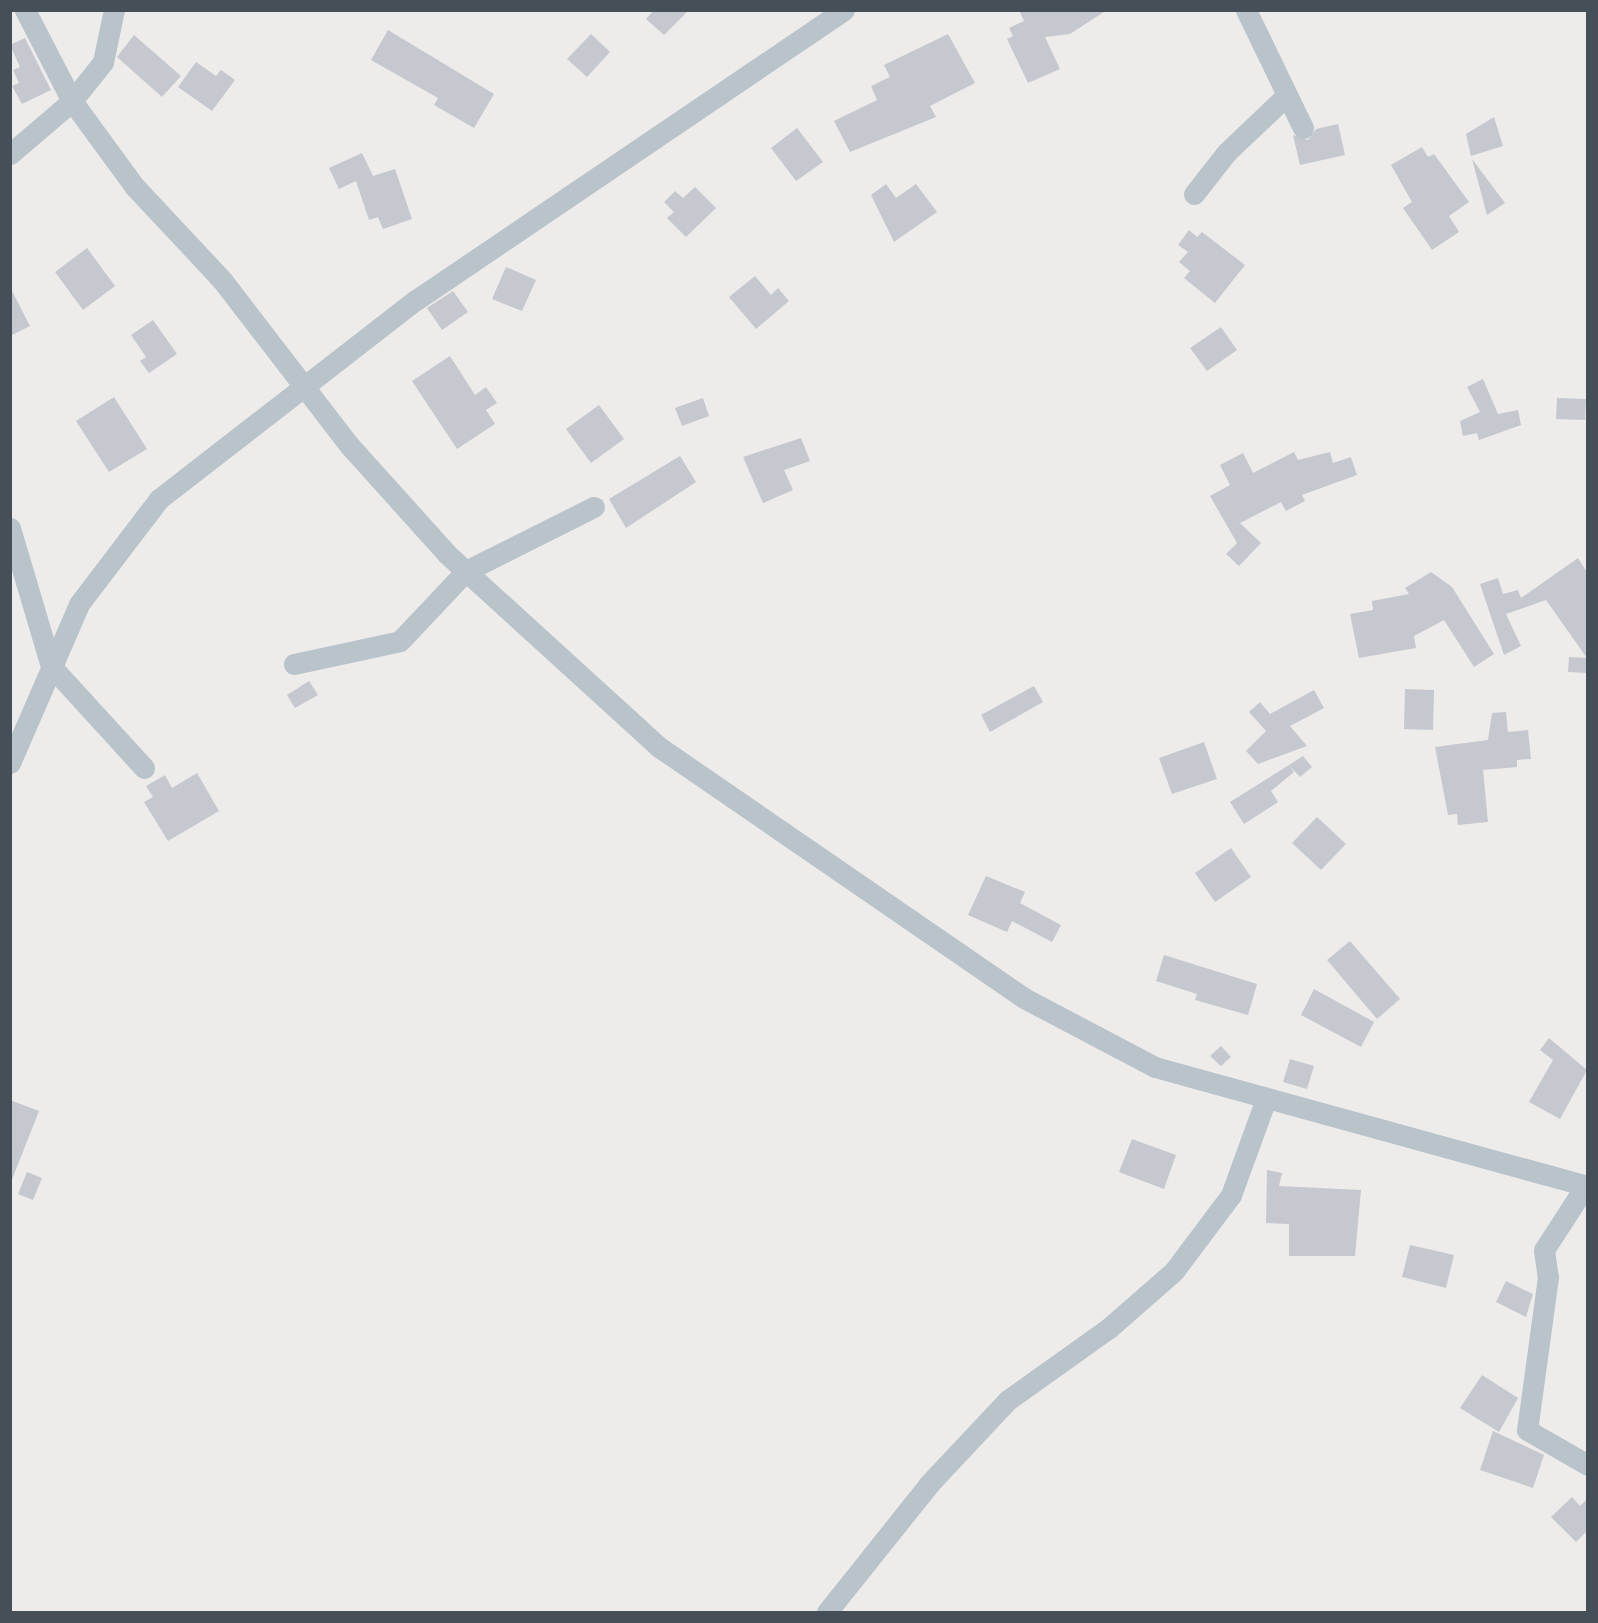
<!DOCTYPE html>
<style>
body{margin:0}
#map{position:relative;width:1598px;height:1623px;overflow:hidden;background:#eeebeb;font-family:Jost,sans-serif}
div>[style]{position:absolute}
.building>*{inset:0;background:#c5c8ce}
.minor>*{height:21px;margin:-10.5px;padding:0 10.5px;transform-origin:10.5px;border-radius:10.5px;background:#b9c3ca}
span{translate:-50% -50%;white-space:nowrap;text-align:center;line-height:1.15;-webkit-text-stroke:4.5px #fff;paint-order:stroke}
.frame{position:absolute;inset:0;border:12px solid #444f58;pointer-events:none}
</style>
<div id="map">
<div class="building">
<i style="clip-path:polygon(654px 10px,689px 10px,664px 35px,646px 19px)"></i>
<i style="clip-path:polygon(1019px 10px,1107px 10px,1070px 34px,1045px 37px,1060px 69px,1028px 83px,1007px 39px,1013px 36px,1009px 28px,1024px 21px)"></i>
<i style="clip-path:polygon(388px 30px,494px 94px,474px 128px,434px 105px,438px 98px,371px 60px)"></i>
<i style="clip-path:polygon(591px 34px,610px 52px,587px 77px,567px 59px)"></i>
<i style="clip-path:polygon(948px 34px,975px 83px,930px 106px,936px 117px,850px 152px,834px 121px,877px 100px,871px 86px,890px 77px,884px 65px)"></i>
<i style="clip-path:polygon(134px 35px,181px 76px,162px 97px,117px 57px)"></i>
<i style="clip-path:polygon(25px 38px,51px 90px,22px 104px,12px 86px,19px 83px,13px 70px,20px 67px,10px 45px)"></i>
<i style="clip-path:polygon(196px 62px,216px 76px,221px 70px,235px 80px,212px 111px,178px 87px)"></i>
<i style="clip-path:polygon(1494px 117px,1503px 146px,1471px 156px,1466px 134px)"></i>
<i style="clip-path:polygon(1338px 124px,1345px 155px,1300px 165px,1293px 135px,1308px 140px,1316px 129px)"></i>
<i style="clip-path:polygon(797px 128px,823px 162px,796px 181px,771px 148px)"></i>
<i style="clip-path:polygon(1422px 147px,1428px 157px,1434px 154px,1469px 202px,1449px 216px,1459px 232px,1432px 250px,1403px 208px,1412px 202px,1391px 165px)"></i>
<i style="clip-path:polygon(362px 153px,373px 176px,395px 169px,412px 219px,383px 229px,378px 217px,369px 220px,356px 181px,339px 189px,329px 168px)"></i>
<i style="clip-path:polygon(1472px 159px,1505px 203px,1487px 215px)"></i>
<i style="clip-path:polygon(886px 184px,896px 198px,916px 184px,937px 212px,894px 242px,871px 195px)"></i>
<i style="clip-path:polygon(695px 187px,716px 208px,686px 237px,667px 218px,674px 212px,664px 202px,675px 191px,683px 198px)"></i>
<i style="clip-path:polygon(1189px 230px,1197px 237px,1202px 232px,1245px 265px,1215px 303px,1184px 278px,1190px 271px,1179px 262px,1188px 252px,1178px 245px)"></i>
<i style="clip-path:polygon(87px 248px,115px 286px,83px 310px,55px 272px)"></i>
<i style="clip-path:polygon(506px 267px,536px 280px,522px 311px,492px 299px)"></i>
<i style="clip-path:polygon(755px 276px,771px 295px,778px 288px,789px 301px,756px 329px,729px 297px)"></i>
<i style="clip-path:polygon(10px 287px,30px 326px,10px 336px)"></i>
<i style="clip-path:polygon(453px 291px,468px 312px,442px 330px,427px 308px)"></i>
<i style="clip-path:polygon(153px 320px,177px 354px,149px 373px,140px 361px,146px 357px,131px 335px)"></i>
<i style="clip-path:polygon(1221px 327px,1237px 350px,1207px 371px,1190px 348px)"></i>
<i style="clip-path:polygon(450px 356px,475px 395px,486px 387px,497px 403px,486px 410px,495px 424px,457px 449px,412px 381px)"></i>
<i style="clip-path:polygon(1483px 379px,1498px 414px,1518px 410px,1521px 425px,1479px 440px,1477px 433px,1463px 436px,1460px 421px,1480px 412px,1467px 387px)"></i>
<i style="clip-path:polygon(114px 397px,147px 449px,109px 472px,76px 421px)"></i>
<i style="clip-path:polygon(703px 398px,709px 416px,682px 426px,675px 408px)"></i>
<i style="clip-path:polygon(1557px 398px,1586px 399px,1585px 420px,1556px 419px)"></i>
<i style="clip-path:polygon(599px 405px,624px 439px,591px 463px,566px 429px)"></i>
<i style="clip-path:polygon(801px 438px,810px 461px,784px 470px,793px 490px,763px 503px,743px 457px)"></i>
<i style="clip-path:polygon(1294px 452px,1298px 460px,1330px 452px,1333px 463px,1351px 457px,1357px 475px,1302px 495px,1305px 501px,1286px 511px,1281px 502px,1240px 523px,1261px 543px,1239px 566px,1226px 554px,1237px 543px,1210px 496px,1230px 485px,1220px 465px,1243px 453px,1253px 473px)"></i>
<i style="clip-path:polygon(680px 456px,696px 482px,626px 528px,609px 499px)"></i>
<i style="clip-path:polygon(1578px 558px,1587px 572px,1587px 673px,1568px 672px,1569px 657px,1587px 658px,1546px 600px,1506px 614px,1521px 646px,1504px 655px,1480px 584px,1498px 578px,1503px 594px,1518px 590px,1521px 598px)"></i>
<i style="clip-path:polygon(1431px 572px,1452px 587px,1494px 654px,1474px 667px,1444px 620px,1414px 636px,1416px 648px,1359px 658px,1350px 614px,1373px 610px,1372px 601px,1409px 594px,1405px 588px)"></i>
<i style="clip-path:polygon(309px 681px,318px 695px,295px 708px,287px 695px)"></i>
<i style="clip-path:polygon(1034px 686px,1043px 702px,990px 732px,981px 715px)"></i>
<i style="clip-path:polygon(1405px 689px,1434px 690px,1433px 730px,1404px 729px)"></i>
<i style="clip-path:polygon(1314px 690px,1324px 708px,1290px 726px,1307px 746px,1258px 764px,1246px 751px,1266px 731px,1249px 712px,1260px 702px,1270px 714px)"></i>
<i style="clip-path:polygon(1506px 712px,1508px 732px,1528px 730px,1531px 759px,1517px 760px,1517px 767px,1483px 770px,1488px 822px,1458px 825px,1457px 814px,1448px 815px,1435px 747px,1488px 740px,1492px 713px)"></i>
<i style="clip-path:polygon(1204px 742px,1217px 779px,1172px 794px,1159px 758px)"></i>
<i style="clip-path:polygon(1303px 756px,1312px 767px,1300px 777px,1289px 765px)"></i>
<i style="clip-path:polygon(1289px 765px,1294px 772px,1271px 791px,1278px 802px,1244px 824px,1230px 802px)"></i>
<i style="clip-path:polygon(197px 773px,219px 811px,168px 841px,144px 802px,153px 797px,146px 786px,165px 775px,172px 788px)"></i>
<i style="clip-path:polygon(1317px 817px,1346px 844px,1321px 870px,1292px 843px)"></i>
<i style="clip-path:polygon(1231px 848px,1251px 877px,1215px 902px,1195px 873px)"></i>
<i style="clip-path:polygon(986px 876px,1025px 892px,1020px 903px,1061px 925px,1052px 942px,1012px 921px,1007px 932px,968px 915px)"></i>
<i style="clip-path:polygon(1350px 941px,1400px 999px,1377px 1019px,1327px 960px)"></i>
<i style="clip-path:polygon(1164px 955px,1257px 984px,1248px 1015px,1195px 1000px,1197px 994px,1156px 981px)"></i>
<i style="clip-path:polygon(1314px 989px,1374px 1022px,1361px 1047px,1301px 1015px)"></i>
<i style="clip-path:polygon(1549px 1038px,1587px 1070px,1560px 1119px,1529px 1102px,1553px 1060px,1540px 1050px)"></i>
<i style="clip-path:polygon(1221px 1046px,1231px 1057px,1221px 1066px,1210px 1056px)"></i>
<i style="clip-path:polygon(1290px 1059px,1314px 1066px,1307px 1089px,1283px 1082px)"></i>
<i style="clip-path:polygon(10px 1100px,39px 1111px,11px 1182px,10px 1182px)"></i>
<i style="clip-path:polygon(1132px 1139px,1176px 1155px,1164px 1189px,1119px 1172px)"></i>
<i style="clip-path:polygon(1267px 1170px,1282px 1173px,1279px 1186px,1361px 1190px,1355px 1256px,1289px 1256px,1289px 1224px,1266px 1223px)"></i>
<i style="clip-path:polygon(27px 1172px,42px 1178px,33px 1200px,18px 1194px)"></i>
<i style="clip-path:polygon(1410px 1245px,1454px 1255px,1446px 1288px,1402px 1277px)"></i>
<i style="clip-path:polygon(1506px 1281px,1533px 1294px,1526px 1317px,1496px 1302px)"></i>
<i style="clip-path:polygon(1482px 1375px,1518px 1398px,1499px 1432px,1460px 1408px)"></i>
<i style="clip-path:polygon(1493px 1431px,1544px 1455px,1533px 1488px,1480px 1470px)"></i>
<i style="clip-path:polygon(1572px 1497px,1580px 1506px,1587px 1499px,1587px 1531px,1576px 1542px,1551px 1517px)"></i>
</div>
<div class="minor">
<i style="left:25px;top:10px;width:102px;rotate:62.7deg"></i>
<i style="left:72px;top:101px;width:107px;rotate:53.8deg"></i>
<i style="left:135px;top:187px;width:127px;rotate:46.9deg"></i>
<i style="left:222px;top:280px;width:208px;rotate:52.4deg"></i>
<i style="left:349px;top:445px;width:147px;rotate:48deg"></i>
<i style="left:447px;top:554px;width:287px;rotate:42.3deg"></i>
<i style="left:659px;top:747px;width:443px;rotate:34.5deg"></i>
<i style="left:1024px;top:998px;width:148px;rotate:27.8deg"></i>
<i style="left:1155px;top:1067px;width:449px;rotate:15.4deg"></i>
<i style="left:1246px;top:10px;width:131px;rotate:64.2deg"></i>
<i style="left:10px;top:154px;width:82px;rotate:-40.5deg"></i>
<i style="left:72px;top:101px;width:50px;rotate:-51.5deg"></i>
<i style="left:103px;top:62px;width:53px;rotate:-78.1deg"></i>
<i style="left:1194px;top:194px;width:53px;rotate:-51.8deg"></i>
<i style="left:1227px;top:152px;width:80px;rotate:-43.5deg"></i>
<i style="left:10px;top:528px;width:144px;rotate:73.5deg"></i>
<i style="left:51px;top:666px;width:138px;rotate:47.6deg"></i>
<i style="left:294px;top:664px;width:108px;rotate:-12.2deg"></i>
<i style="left:400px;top:641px;width:96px;rotate:-46.7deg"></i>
<i style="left:466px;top:571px;width:143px;rotate:-26.6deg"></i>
<i style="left:10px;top:763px;width:173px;rotate:-66.5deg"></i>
<i style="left:79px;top:604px;width:132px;rotate:-52.7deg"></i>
<i style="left:159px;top:499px;width:325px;rotate:-37.8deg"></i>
<i style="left:416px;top:300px;width:517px;rotate:-34.12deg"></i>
<i style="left:1586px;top:1185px;width:77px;rotate:122.9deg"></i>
<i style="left:1544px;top:1250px;width:27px;rotate:82deg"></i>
<i style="left:1548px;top:1277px;width:154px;rotate:97.8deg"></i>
<i style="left:1527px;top:1430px;width:70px;rotate:29.8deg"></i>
<i style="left:827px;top:1612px;width:164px;rotate:-51.4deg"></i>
<i style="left:929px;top:1484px;width:115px;rotate:-46.8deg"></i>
<i style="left:1008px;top:1400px;width:124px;rotate:-35.5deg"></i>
<i style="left:1109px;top:1328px;width:86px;rotate:-41.2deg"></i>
<i style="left:1174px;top:1271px;width:95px;rotate:-53.1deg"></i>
<i style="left:1231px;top:1195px;width:102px;rotate:-70deg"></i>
</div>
<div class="frame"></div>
</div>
